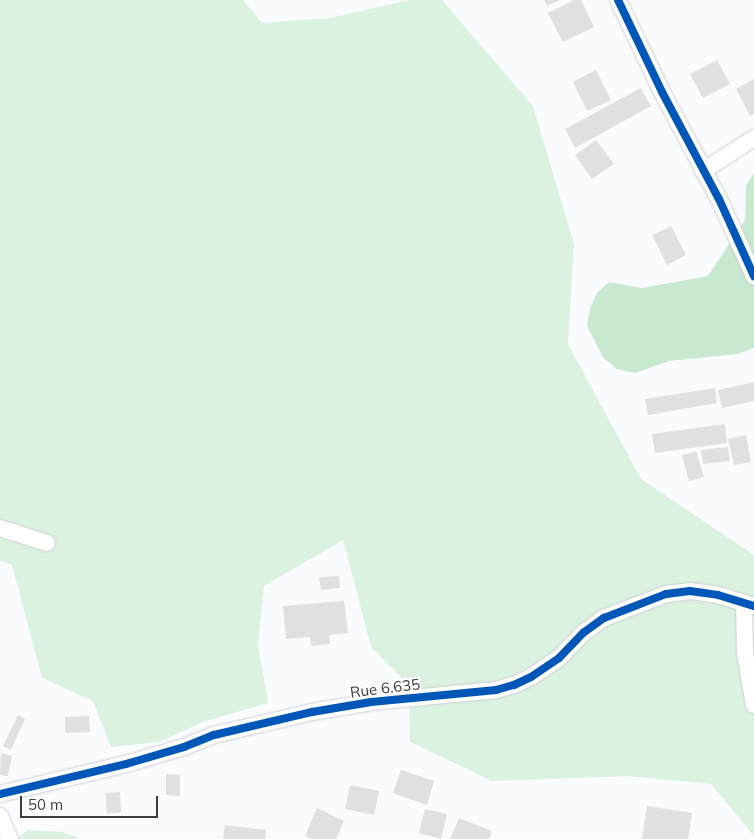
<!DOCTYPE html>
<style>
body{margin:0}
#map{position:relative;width:754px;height:839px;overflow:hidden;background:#f9fbfe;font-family:Mulish,sans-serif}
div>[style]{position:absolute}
.green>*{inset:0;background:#dbf2e1}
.forest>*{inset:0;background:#c9e8d0}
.building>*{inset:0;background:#dfe0e1}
.roads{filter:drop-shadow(0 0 1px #cfd0d3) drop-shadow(0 0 1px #cfd0d3)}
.minor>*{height:16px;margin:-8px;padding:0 8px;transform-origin:8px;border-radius:8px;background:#fefeff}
.cycleway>*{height:8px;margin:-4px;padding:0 4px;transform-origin:4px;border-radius:4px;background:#0057b8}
span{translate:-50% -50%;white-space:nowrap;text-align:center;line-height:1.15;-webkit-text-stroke:4px #fff;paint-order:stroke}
.street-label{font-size:15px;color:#3b3c3e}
.scale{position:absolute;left:20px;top:796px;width:138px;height:22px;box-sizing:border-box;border:2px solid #3b3c3e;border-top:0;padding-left:6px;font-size:15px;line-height:18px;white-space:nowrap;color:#3b3c3e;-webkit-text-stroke:4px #fff;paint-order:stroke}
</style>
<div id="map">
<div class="green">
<i style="clip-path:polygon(0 0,243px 0,262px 23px,330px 18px,409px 0,442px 0,533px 106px,574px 244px,568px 344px,641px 479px,754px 555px,754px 836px,711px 784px,627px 776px,492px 781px,410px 742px,409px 685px,371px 647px,343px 540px,264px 586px,258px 645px,268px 703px,203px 722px,159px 742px,111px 747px,93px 701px,42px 678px,12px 565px,0 561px)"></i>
<i style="clip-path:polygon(28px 830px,63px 832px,80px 839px,16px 839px)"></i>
</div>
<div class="forest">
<i style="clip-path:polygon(754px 173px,754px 348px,738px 354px,669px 361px,635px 373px,617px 369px,603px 357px,587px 326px,590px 308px,597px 293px,609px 282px,642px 288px,708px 276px,745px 220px,746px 186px)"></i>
</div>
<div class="building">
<i style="clip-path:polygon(544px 0,560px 0,547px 6px)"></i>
<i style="clip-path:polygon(574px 0,581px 0,594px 27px,563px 42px,548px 13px)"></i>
<i style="clip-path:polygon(717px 60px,730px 84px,703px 98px,690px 74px)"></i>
<i style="clip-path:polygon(596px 70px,611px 100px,587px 111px,573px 82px)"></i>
<i style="clip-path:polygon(754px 79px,754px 114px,750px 116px,736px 89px)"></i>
<i style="clip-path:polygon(641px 88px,651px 106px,575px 148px,565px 129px)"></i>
<i style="clip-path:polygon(596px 140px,614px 164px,592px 179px,575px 155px)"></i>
<i style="clip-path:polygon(671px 226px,686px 255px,667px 265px,652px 235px)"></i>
<i style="clip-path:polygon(754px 382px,754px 401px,722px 408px,718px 390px)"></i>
<i style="clip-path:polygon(715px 388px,717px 403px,648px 415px,645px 399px)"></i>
<i style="clip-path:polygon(725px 424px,727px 443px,655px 453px,652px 434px)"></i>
<i style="clip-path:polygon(746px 435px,751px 462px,734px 465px,728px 439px)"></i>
<i style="clip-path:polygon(728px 447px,730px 461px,703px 464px,701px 450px)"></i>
<i style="clip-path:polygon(696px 451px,704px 477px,689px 481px,682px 455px)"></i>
<i style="clip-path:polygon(339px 576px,340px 588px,321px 590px,319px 577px)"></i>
<i style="clip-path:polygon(344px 601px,348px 633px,329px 635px,330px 644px,311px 646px,310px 637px,286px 639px,283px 606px)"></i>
<i style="clip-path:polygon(18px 715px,25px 719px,11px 750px,3px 746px)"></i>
<i style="clip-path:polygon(89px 716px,90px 732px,65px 733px,65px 717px)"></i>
<i style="clip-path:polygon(1px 753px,12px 756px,8px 776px,0 775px)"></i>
<i style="clip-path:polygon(401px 770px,434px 781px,427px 805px,393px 793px)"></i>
<i style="clip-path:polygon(166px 774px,180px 775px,180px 796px,166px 795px)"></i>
<i style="clip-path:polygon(350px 785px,379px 791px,374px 815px,345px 809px)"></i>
<i style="clip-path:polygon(120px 792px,121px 812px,107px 814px,105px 793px)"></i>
<i style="clip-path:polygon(647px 806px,692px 813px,688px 839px,642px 839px)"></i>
<i style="clip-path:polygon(317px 808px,344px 821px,336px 839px,311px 839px,305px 836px)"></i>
<i style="clip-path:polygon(425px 809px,447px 814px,441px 839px,419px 833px)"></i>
<i style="clip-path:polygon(459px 818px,492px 831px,489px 839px,450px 839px)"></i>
<i style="clip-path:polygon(225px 825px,266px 830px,265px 839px,223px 839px)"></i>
</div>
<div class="roads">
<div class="minor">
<i style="left:618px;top:0;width:102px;rotate:64.4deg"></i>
<i style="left:662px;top:92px;width:121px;rotate:62deg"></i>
<i style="left:719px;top:199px;width:85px;rotate:65.6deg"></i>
<i style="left:703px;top:171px;width:61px;rotate:-32.9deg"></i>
<i style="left:0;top:528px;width:49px;rotate:17.7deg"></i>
<i style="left:744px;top:604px;width:48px;rotate:88.8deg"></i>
<i style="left:745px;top:652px;width:54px;rotate:80.4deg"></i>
<i style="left:0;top:794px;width:130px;rotate:-13.4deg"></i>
<i style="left:126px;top:764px;width:60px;rotate:-16.3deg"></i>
<i style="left:184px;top:747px;width:32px;rotate:-22deg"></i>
<i style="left:214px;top:735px;width:101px;rotate:-13.2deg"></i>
<i style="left:312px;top:712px;width:60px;rotate:-9.6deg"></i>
<i style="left:371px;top:702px;width:126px;rotate:-5.5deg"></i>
<i style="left:496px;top:690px;width:19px;rotate:-16deg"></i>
<i style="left:514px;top:685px;width:19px;rotate:-25deg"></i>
<i style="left:531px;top:677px;width:34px;rotate:-34deg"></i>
<i style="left:559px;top:658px;width:35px;rotate:-46deg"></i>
<i style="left:583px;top:633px;width:26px;rotate:-36deg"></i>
<i style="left:604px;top:618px;width:66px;rotate:-21.2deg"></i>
<i style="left:666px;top:594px;width:24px;rotate:-7deg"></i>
<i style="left:690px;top:591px;width:28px;rotate:8deg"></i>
<i style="left:718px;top:595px;width:38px;rotate:17deg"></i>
<i style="left:0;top:816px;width:25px;rotate:67deg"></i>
</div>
</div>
<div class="cycleway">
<i style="left:618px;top:0;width:102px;rotate:64.4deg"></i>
<i style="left:662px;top:92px;width:121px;rotate:62deg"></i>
<i style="left:719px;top:199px;width:85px;rotate:65.6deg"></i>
<i style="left:0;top:794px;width:130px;rotate:-13.4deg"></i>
<i style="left:126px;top:764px;width:60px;rotate:-16.3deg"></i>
<i style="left:184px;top:747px;width:32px;rotate:-22deg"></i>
<i style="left:214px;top:735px;width:101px;rotate:-13.2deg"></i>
<i style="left:312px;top:712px;width:60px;rotate:-9.6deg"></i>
<i style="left:371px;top:702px;width:126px;rotate:-5.5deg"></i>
<i style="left:496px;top:690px;width:19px;rotate:-16deg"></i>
<i style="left:514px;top:685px;width:19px;rotate:-25deg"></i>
<i style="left:531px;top:677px;width:34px;rotate:-34deg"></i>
<i style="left:559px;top:658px;width:35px;rotate:-46deg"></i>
<i style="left:583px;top:633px;width:26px;rotate:-36deg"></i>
<i style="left:604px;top:618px;width:66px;rotate:-21.2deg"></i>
<i style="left:666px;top:594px;width:24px;rotate:-7deg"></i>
<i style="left:690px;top:591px;width:28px;rotate:8deg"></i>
<i style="left:718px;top:595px;width:38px;rotate:17deg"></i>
</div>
<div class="street-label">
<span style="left:385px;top:688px;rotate:-7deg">Rue 6.635</span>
</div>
<div class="scale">50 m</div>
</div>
